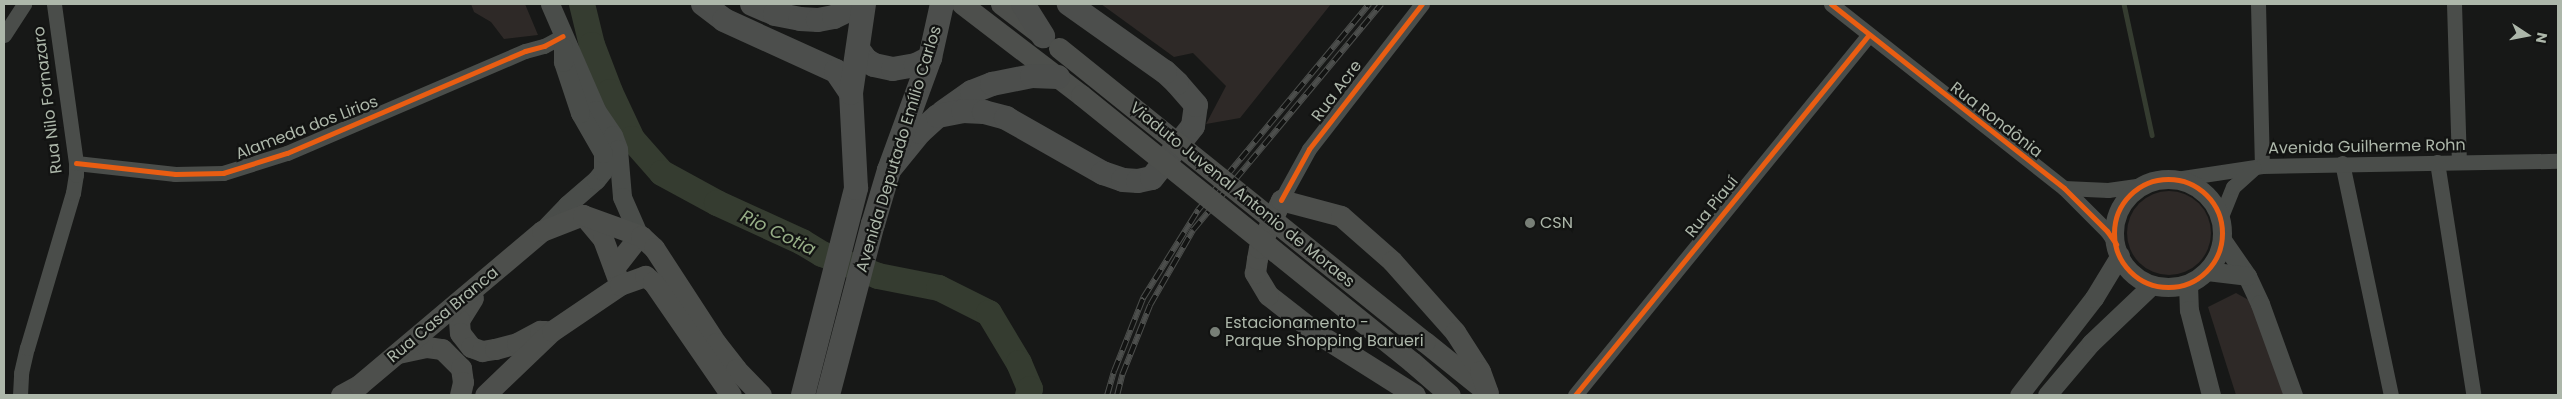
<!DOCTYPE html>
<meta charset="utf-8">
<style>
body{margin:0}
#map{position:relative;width:2562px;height:399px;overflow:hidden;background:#171817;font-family:Poppins,sans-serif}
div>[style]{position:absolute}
.green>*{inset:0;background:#2e2927}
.round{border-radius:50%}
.stream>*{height:4.5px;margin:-2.25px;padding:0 2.25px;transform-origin:2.25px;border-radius:2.25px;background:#353c30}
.river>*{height:26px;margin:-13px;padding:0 13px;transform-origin:13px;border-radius:13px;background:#353c30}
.minor>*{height:15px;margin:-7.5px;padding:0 7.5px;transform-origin:7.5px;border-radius:7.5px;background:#4a4d4a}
.tertiary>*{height:19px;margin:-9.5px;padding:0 9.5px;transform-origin:9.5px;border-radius:9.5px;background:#4a4d4a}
.tertiary>.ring{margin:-9.5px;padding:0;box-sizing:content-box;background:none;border:19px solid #4a4d4a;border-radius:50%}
.secondary>*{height:21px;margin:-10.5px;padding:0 10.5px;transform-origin:10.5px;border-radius:10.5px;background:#4d4f4c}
.primary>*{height:24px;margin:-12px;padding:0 12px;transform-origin:12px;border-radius:12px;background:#4c4e4c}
.rail>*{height:5.5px;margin-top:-2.75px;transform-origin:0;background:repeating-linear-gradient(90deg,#121312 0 11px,#4c4e4c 0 22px);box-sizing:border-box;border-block:1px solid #4c4e4c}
.secondary-bridge>*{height:21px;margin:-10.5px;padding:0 10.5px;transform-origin:10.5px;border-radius:10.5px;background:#4d4f4c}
.cycleway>*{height:5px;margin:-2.5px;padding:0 2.5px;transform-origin:2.5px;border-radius:2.5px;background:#e95d12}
.cycleway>.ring{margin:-2.5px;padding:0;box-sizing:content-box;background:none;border:5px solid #e95d12;border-radius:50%}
.dots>*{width:14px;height:14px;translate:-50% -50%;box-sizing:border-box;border:2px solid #121312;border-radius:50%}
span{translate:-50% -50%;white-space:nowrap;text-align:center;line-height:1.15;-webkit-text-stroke:4.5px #121312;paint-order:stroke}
.street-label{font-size:16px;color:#adb7aa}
.poi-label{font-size:16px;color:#adb7aa}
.left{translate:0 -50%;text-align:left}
.water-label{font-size:18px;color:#96ad86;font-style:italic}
.frame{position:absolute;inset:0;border:5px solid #adb7aa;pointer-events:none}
.north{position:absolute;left:2502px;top:10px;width:50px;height:50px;-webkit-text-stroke:4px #121312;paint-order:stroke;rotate:101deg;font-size:14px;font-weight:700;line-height:20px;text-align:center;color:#adb7aa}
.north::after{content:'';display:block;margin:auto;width:18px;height:22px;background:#adb7aa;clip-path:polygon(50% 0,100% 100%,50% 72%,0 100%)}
</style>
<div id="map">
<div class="green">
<i style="clip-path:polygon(471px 4px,525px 4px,538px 35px,504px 39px,491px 22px,474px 12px)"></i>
<i style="clip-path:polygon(1101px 4px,1331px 4px,1240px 118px,1206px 124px,1226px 86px,1193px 53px,1174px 57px)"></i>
<i class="round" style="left:2127px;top:191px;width:84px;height:84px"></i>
<i style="clip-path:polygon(2236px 293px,2256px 304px,2288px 395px,2236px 395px,2208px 307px)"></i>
</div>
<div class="stream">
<i style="left:2124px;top:4px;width:134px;rotate:77.9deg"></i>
</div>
<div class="river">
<i style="left:582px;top:4px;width:42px;rotate:76.3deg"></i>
<i style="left:592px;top:45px;width:50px;rotate:69deg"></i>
<i style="left:610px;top:92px;width:52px;rotate:64.9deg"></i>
<i style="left:632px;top:139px;width:45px;rotate:48.6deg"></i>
<i style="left:662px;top:173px;width:63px;rotate:28.6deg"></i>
<i style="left:717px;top:203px;width:94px;rotate:24.6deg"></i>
<i style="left:802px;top:242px;width:23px;rotate:31deg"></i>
<i style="left:822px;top:254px;width:60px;rotate:21.4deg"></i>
<i style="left:878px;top:276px;width:62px;rotate:11.1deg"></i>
<i style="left:939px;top:288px;width:56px;rotate:26.6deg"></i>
<i style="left:989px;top:313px;width:58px;rotate:59deg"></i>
<i style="left:1019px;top:363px;width:28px;rotate:67deg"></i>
<i style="left:1030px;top:389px;width:6px;rotate:108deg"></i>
</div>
<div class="minor">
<i style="left:1831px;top:4px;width:297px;rotate:38.3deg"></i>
<i style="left:2064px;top:188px;width:61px;rotate:45deg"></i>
<i style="left:2107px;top:231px;width:16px;rotate:55deg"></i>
<i style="left:2258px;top:4px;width:162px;rotate:88.6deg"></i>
<i style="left:2454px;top:4px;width:158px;rotate:88.2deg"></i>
<i style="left:4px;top:35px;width:37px;rotate:-57deg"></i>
<i style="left:2437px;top:162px;width:234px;rotate:81.1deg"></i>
<i style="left:76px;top:163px;width:100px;rotate:6.3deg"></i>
<i style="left:175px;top:174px;width:48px;rotate:-1.2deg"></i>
<i style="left:223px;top:173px;width:67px;rotate:-17.4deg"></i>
<i style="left:287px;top:153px;width:259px;rotate:-23.2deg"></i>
<i style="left:525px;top:51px;width:20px;rotate:-15deg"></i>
<i style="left:544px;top:46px;width:21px;rotate:-28deg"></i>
<i style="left:2342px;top:163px;width:237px;rotate:78.1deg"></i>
<i style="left:2176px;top:179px;width:87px;rotate:-8.6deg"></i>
<i style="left:2262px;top:166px;width:296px;rotate:-1deg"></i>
<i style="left:2064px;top:188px;width:44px;rotate:2.6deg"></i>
<i style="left:2108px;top:190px;width:36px;rotate:-8deg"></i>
<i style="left:1281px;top:200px;width:58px;rotate:-61.2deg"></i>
<i style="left:1309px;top:149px;width:184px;rotate:-52.1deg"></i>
<i style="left:2220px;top:219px;width:35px;rotate:-68deg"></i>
<i style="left:2233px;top:187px;width:28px;rotate:-42deg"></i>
<i style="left:20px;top:395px;width:22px;rotate:-87deg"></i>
<i style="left:21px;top:373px;width:26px;rotate:-77deg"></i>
<i style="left:27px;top:348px;width:162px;rotate:-73.5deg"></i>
<i style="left:73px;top:193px;width:18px;rotate:-81deg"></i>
<i style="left:76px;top:175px;width:12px;rotate:-90deg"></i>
<i style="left:76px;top:163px;width:161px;rotate:-97.9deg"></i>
<i style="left:1575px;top:395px;width:465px;rotate:-50.8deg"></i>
</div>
<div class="tertiary">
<i style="left:550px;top:4px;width:116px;rotate:66.5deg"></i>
<i style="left:596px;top:110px;width:30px;rotate:56deg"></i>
<i style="left:613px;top:135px;width:15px;rotate:70deg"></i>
<i style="left:618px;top:149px;width:48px;rotate:85.2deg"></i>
<i style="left:622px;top:197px;width:43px;rotate:66.4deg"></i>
<i class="ring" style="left:2114px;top:179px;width:89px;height:89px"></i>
<i style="left:542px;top:231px;width:36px;rotate:-46deg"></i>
<i style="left:567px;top:205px;width:38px;rotate:-41deg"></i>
<i style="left:596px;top:180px;width:11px;rotate:-52deg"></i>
<i style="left:603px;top:171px;width:18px;rotate:-90deg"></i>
<i style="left:603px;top:153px;width:46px;rotate:-119.9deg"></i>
<i style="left:580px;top:113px;width:54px;rotate:-108.4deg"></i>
<i style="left:563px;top:62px;width:15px;rotate:-90deg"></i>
<i style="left:2222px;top:240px;width:44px;rotate:55.2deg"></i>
<i style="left:2247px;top:276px;width:31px;rotate:65deg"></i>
<i style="left:2260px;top:304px;width:97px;rotate:70.1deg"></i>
<i style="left:2207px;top:271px;width:40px;rotate:7.1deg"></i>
<i style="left:2188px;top:284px;width:26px;rotate:88deg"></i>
<i style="left:2189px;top:310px;width:88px;rotate:75.5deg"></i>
<i style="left:2019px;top:395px;width:123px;rotate:-52.3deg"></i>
<i style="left:2094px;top:298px;width:50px;rotate:-58.8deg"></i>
<i style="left:2047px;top:395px;width:68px;rotate:-49.8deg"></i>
<i style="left:2091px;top:343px;width:84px;rotate:-43.6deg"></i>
</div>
<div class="secondary">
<i style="left:962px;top:4px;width:150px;rotate:37.4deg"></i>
<i style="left:1001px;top:4px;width:48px;rotate:37.3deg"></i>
<i style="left:583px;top:215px;width:31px;rotate:50deg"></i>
<i style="left:603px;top:239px;width:49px;rotate:69.7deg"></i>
<i style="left:614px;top:268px;width:41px;rotate:-52deg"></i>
<i style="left:473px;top:298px;width:26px;rotate:122deg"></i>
<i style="left:459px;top:320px;width:13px;rotate:86deg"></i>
<i style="left:460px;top:333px;width:18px;rotate:52deg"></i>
<i style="left:471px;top:347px;width:12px;rotate:20deg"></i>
<i style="left:482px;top:351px;width:13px;rotate:-9deg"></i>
<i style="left:495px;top:349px;width:23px;rotate:-15deg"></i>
<i style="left:517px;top:343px;width:26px;rotate:-28deg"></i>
<i style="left:540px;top:331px;width:6px"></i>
<i style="left:1425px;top:342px;width:80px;rotate:38.9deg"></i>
<i style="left:398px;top:353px;width:30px;rotate:-12deg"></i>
<i style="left:427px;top:347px;width:15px;rotate:8deg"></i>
<i style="left:442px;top:349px;width:27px;rotate:45deg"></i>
<i style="left:461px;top:368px;width:14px;rotate:82deg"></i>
<i style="left:463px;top:382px;width:13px;rotate:103deg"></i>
<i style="left:1412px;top:362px;width:50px;rotate:41deg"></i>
<i style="left:341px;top:395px;width:21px;rotate:-29deg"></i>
<i style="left:359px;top:385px;width:239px;rotate:-40.1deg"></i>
<i style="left:542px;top:231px;width:44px;rotate:-21.3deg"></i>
<i style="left:583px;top:215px;width:62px;rotate:19.9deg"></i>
<i style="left:641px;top:236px;width:18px;rotate:43deg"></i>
<i style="left:654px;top:248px;width:113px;rotate:56.9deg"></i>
<i style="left:716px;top:343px;width:33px;rotate:52deg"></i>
<i style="left:736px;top:369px;width:36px;rotate:46deg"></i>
<i style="left:485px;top:395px;width:93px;rotate:-43.7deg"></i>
<i style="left:552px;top:331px;width:82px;rotate:-34.1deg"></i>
<i style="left:620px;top:285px;width:27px;rotate:-20deg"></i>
<i style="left:645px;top:276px;width:10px;rotate:37deg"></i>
<i style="left:653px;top:282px;width:137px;rotate:55.4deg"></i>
<i style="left:1415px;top:395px;width:115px;rotate:-147.8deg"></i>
<i style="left:1318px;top:334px;width:63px;rotate:-142deg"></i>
<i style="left:1268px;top:295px;width:26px;rotate:-121deg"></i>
<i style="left:1255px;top:273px;width:14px;rotate:-82deg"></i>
<i style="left:1257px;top:259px;width:11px;rotate:-80deg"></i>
<i style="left:1259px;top:248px;width:53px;rotate:-65.4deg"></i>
<i style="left:1281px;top:200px;width:62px;rotate:14.9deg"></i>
<i style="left:1341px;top:216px;width:68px;rotate:41.4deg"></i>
<i style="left:1392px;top:261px;width:95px;rotate:48.4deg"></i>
<i style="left:1455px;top:332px;width:46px;rotate:57.3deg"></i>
<i style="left:1480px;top:371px;width:23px;rotate:70deg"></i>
</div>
<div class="primary">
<i style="left:703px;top:4px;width:26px;rotate:37deg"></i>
<i style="left:724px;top:20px;width:123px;rotate:24.5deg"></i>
<i style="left:836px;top:71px;width:27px;rotate:56deg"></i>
<i style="left:752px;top:4px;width:25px;rotate:23deg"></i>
<i style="left:775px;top:14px;width:25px;rotate:11deg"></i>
<i style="left:800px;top:19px;width:18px;rotate:3deg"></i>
<i style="left:818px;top:20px;width:16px;rotate:-11deg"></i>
<i style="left:834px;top:17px;width:30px;rotate:-26deg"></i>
<i style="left:1023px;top:4px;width:38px;rotate:58deg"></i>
<i style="left:858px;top:49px;width:14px;rotate:54deg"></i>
<i style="left:866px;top:60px;width:9px;rotate:32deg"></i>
<i style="left:874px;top:65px;width:19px;rotate:12deg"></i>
<i style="left:893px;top:69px;width:23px;rotate:-10deg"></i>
<i style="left:916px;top:65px;width:16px;rotate:-27deg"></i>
<i style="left:943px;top:112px;width:35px;rotate:-35deg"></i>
<i style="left:972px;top:92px;width:22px;rotate:-22deg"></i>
<i style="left:992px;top:84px;width:41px;rotate:-11.3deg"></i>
<i style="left:1032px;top:76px;width:26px;rotate:2deg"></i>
<i style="left:889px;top:170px;width:49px;rotate:-50.8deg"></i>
<i style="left:920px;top:132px;width:24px;rotate:-42deg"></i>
<i style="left:938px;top:116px;width:25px;rotate:-11deg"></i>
<i style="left:963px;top:111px;width:21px;rotate:3deg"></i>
<i style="left:984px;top:112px;width:23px;rotate:15deg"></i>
<i style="left:1006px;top:118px;width:112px;rotate:29.6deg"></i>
<i style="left:1103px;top:173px;width:21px;rotate:19deg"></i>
<i style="left:1123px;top:180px;width:15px;rotate:4deg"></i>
<i style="left:1138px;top:181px;width:14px;rotate:-12deg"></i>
<i style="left:1152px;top:178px;width:66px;rotate:-51.7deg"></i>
<i style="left:1193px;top:126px;width:21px;rotate:-82deg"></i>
<i style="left:1196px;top:105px;width:29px;rotate:-131deg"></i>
<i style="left:1177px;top:83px;width:16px;rotate:-137deg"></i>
<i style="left:1165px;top:72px;width:118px;rotate:-144.7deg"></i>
<i style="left:803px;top:395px;width:214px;rotate:-75.6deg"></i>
<i style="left:856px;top:188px;width:95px;rotate:-93deg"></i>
<i style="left:851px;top:93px;width:90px;rotate:-81.7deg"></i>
<i style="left:828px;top:395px;width:177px;rotate:-75.3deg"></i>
<i style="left:873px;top:224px;width:56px;rotate:-73.5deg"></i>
<i style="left:889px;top:170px;width:119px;rotate:-69.9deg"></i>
<i style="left:930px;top:58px;width:55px;rotate:-77.5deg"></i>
</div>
<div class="rail">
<i style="left:1107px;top:395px;width:25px;rotate:-74deg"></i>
<i style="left:1114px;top:371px;width:79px;rotate:-68.3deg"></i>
<i style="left:1143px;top:298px;width:104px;rotate:-58deg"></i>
<i style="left:1198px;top:210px;width:268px;rotate:-50.3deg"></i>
<i style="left:1117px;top:395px;width:21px;rotate:-76deg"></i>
<i style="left:1122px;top:375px;width:75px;rotate:-68.2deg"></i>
<i style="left:1150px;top:305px;width:86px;rotate:-60.2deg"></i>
<i style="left:1193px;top:230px;width:294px;rotate:-50.2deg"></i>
</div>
<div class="secondary-bridge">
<i style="left:1059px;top:48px;width:469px;rotate:38.8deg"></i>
<i style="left:1081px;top:95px;width:425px;rotate:38.9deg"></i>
</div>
<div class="cycleway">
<i style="left:1831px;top:4px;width:297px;rotate:38.3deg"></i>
<i style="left:2064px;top:188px;width:61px;rotate:45deg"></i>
<i style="left:2107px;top:231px;width:16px;rotate:55deg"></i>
<i style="left:76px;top:163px;width:100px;rotate:6.3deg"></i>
<i style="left:175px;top:174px;width:48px;rotate:-1.2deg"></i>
<i style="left:223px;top:173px;width:67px;rotate:-17.4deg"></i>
<i style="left:287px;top:153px;width:259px;rotate:-23.2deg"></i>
<i style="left:525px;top:51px;width:20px;rotate:-15deg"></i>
<i style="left:544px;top:46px;width:21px;rotate:-28deg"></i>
<i class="ring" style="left:2114px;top:179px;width:103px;height:103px"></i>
<i style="left:1281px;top:200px;width:58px;rotate:-61.2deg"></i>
<i style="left:1309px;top:149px;width:184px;rotate:-52.1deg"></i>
<i style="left:1575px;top:395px;width:465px;rotate:-50.8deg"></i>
</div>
<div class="dots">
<i style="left:1530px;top:223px;background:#787f77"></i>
<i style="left:1215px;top:332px;background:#787f77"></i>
</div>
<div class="street-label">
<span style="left:1337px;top:91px;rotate:-53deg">Rua Acre</span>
<span style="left:48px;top:100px;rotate:-97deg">Rua Nilo Fornazaro</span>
<span style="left:1996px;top:120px;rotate:38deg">Rua Rondônia</span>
<span style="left:307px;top:128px;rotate:-21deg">Alameda dos Lirios</span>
<span style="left:2367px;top:147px;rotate:-1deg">Avenida Guilherme Rohn</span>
<span style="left:899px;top:149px;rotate:-73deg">Avenida Deputado Emílio Carlos</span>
<span style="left:1242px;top:195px;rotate:39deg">Viaduto Juvenal Antonio de Moraes</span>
<span style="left:1712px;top:207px;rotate:-51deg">Rua Piauí</span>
<span style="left:443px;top:315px;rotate:-40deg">Rua Casa Branca</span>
</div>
<div class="poi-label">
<span class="left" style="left:1540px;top:223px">CSN</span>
<span class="left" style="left:1225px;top:332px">Estacionamento -<br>Parque Shopping Barueri</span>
</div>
<div class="water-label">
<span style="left:778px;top:233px;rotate:26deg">Rio Cotia</span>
</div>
<div class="frame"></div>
<div class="north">N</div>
</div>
